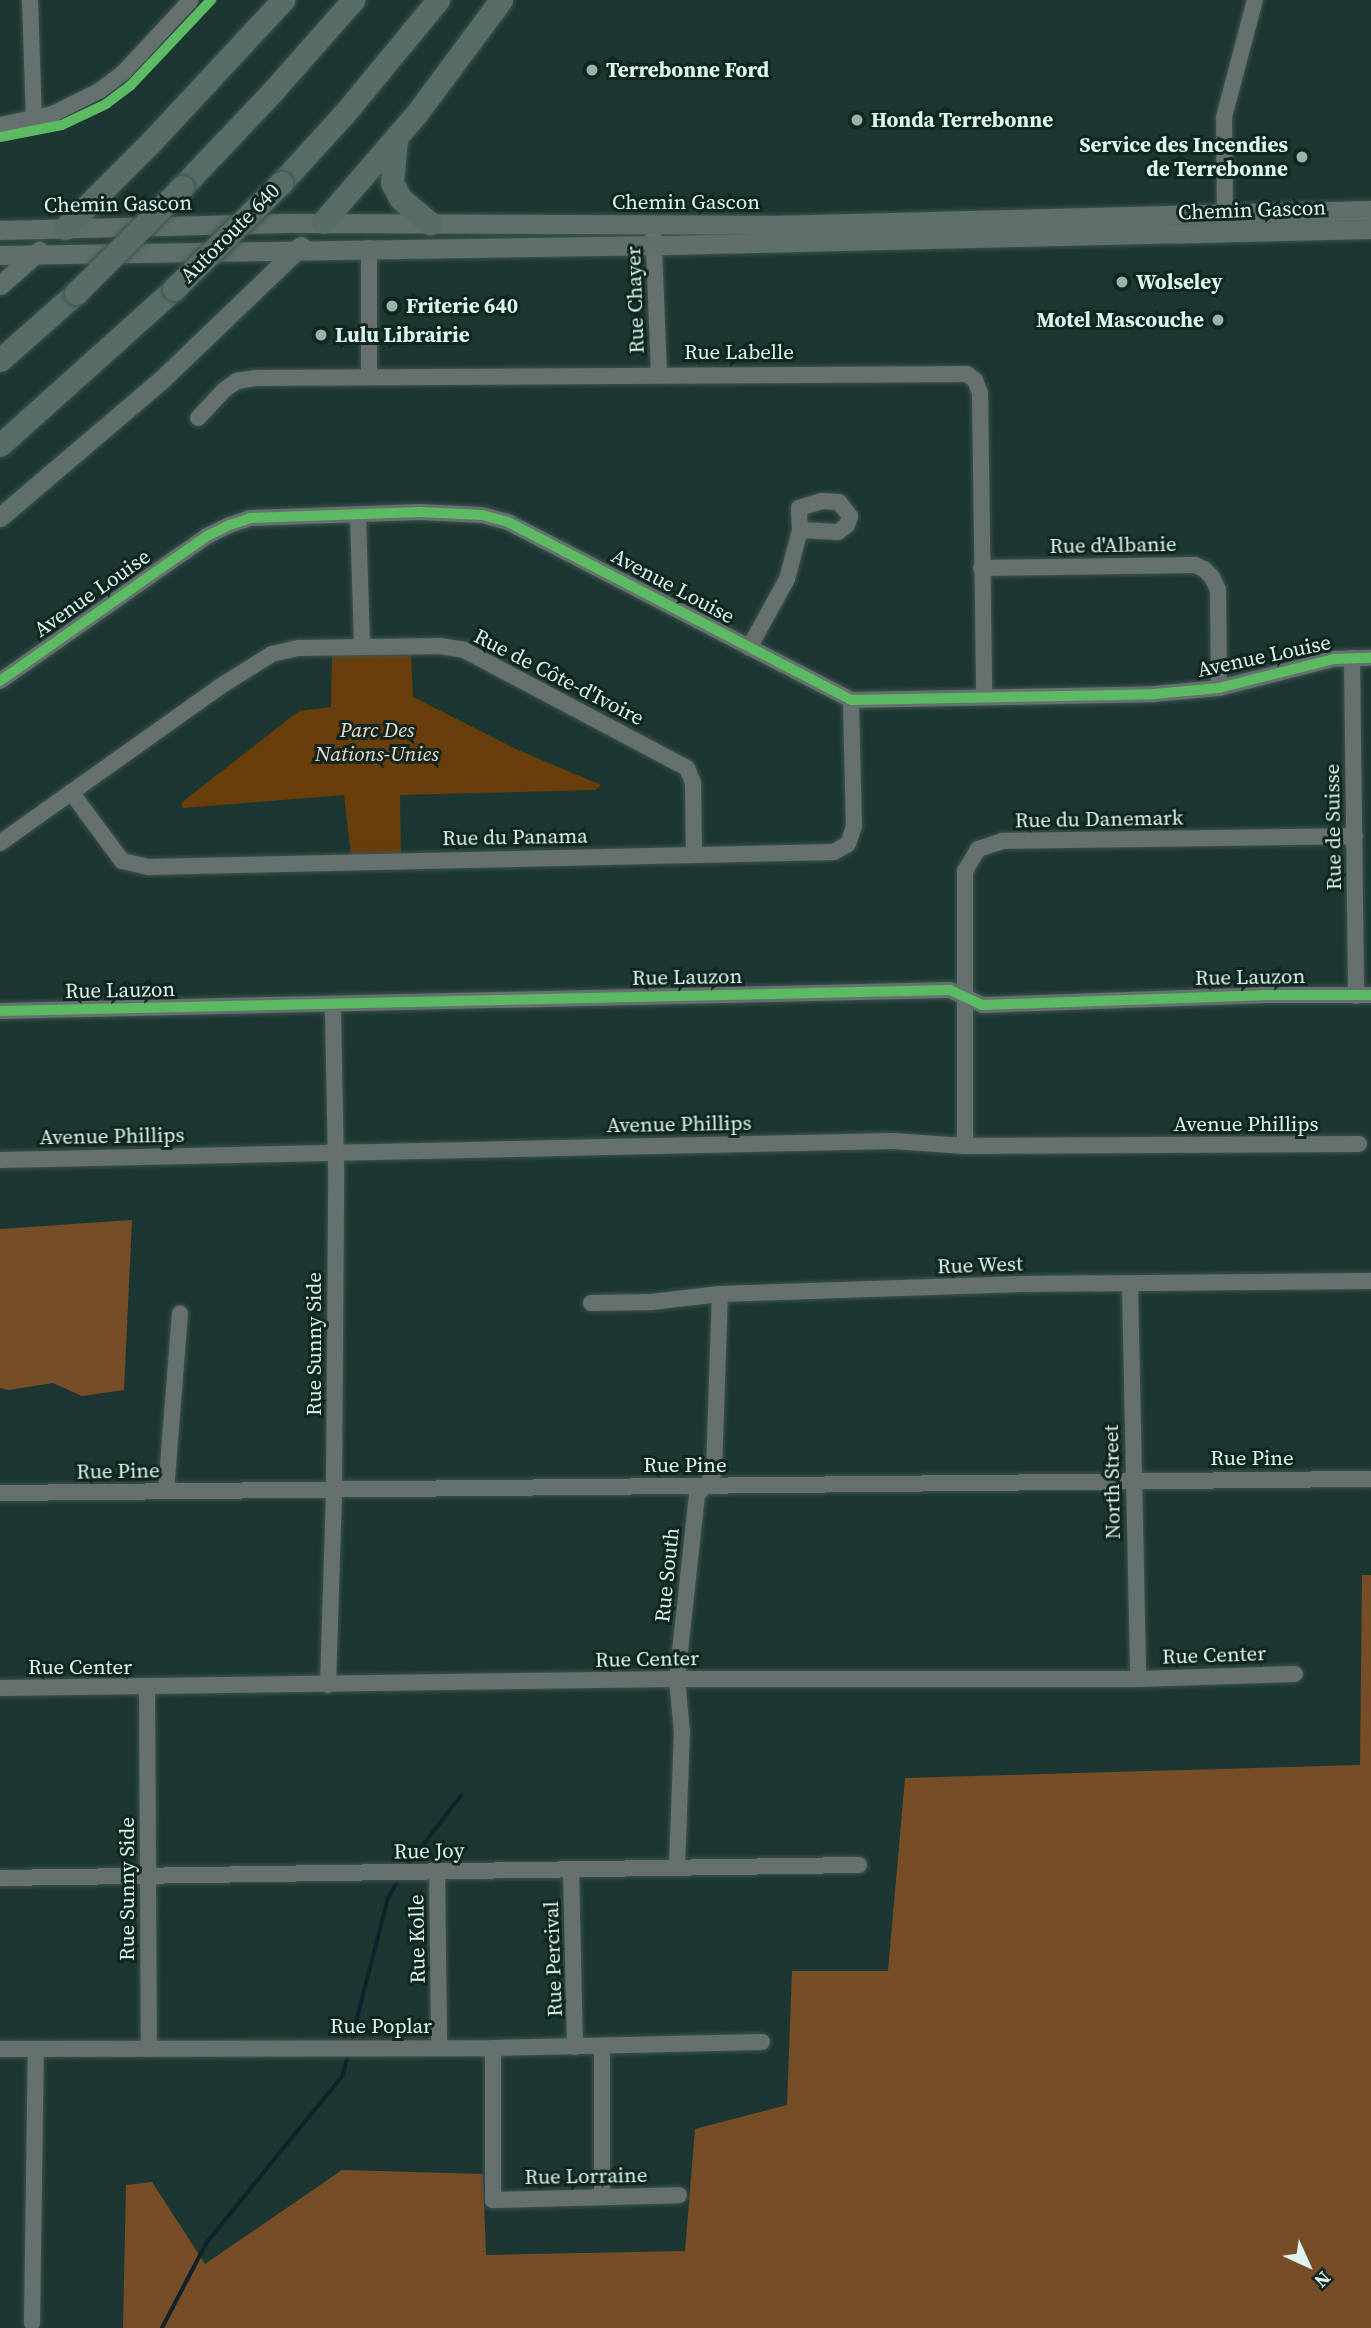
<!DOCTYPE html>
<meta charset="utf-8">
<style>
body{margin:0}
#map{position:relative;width:1371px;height:2328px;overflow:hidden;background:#1c3732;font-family:"Source Serif 4",serif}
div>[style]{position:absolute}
.green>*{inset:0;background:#693e0a}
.forest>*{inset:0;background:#774d27}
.stream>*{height:3.5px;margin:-1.75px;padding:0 1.75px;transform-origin:1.75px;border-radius:1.75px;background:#10222c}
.roads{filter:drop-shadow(0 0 2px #3d534e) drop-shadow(0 0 2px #3d534e)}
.minor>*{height:16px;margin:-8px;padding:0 8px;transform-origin:8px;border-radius:8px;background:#66706e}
.major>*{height:19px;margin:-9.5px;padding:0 9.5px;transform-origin:9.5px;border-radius:9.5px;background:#5e6f6c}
.highway>*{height:23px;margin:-11.5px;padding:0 11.5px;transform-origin:11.5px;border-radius:11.5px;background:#586d68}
.bridges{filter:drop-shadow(0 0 2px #3d534e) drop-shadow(0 0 2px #3d534e)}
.highway-bridge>*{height:23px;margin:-11.5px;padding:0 11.5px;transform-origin:11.5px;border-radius:11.5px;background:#586d68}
.cycleway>*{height:10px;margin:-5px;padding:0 5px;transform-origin:5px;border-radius:5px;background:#5cba63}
.dots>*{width:19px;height:19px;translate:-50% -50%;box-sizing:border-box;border:4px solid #112521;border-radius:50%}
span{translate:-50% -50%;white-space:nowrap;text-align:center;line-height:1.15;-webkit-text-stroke:6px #112521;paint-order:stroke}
.poi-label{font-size:21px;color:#dbf4ee;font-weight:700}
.left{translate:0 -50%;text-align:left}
.right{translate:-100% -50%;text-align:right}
.street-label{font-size:21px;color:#dbf4ee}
.park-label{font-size:21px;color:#f1d9c6;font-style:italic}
.north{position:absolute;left:1273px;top:2230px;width:70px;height:70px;-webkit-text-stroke:5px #112521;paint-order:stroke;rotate:135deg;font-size:19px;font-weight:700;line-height:28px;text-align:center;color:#dbf4ee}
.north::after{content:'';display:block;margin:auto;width:24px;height:32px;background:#dbf4ee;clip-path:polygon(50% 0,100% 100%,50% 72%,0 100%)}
</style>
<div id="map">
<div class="green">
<i style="clip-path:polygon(332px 653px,411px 654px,413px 697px,518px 750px,601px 785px,595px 790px,400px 795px,401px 854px,351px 855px,344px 795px,183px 808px,181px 803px,299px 711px,331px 707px)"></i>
</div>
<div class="forest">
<i style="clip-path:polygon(132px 1220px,124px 1390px,82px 1396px,53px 1383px,9px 1390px,0 1388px,0 1229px)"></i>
<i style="clip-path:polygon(1362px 1575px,1371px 1575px,1371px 2328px,123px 2328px,126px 2185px,152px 2182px,205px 2264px,342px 2170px,483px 2174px,486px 2255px,685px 2251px,695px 2129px,787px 2105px,792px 1971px,888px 1971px,905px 1778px,1360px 1765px)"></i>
</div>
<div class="stream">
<i style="left:407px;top:1866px;width:88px;rotate:-52.4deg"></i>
<i style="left:352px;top:2038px;width:145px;rotate:-75.6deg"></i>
<i style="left:388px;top:1898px;width:22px;rotate:-60deg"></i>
<i style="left:162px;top:2328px;width:97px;rotate:-62.4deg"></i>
<i style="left:207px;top:2242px;width:215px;rotate:-50.8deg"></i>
<i style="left:343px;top:2075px;width:18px;rotate:-77deg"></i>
</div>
<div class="roads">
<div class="minor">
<i style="left:30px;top:0;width:118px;rotate:88.1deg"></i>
<i style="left:0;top:125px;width:54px;rotate:-11.7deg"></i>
<i style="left:53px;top:114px;width:51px;rotate:-26.6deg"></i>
<i style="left:99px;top:91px;width:31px;rotate:-37deg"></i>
<i style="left:124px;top:72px;width:98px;rotate:-47.1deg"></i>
<i style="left:653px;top:224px;width:150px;rotate:87.7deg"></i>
<i style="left:1225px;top:224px;width:107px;rotate:-90.5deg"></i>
<i style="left:1224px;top:117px;width:121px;rotate:-75.2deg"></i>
<i style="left:369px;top:377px;width:129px;rotate:-90deg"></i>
<i style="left:198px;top:418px;width:38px;rotate:-47deg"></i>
<i style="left:224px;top:390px;width:16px;rotate:-35deg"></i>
<i style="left:237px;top:381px;width:18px;rotate:-9deg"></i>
<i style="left:255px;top:378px;width:712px;rotate:-0.32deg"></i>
<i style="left:967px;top:374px;width:10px;rotate:37deg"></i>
<i style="left:975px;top:380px;width:14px;rotate:69deg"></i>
<i style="left:980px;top:393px;width:303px;rotate:89.2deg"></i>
<i style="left:358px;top:516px;width:130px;rotate:88.2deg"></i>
<i style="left:981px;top:568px;width:214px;rotate:-0.8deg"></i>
<i style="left:1195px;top:565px;width:10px;rotate:24deg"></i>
<i style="left:1204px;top:569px;width:11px;rotate:45deg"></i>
<i style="left:1212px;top:577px;width:14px;rotate:65deg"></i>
<i style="left:1218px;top:590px;width:98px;rotate:89.4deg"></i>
<i style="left:749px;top:648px;width:79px;rotate:-61.2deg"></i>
<i style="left:787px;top:579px;width:51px;rotate:-75.1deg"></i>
<i style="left:800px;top:530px;width:22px;rotate:-93deg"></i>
<i style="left:799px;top:508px;width:24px;rotate:-17deg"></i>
<i style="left:822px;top:501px;width:17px;rotate:3deg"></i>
<i style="left:839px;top:502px;width:18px;rotate:52deg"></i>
<i style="left:850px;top:516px;width:9px;rotate:108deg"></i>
<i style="left:847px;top:525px;width:11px;rotate:142deg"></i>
<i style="left:838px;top:532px;width:38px;rotate:-177deg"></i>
<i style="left:1352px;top:658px;width:338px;rotate:89.3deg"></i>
<i style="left:0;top:681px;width:253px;rotate:-35deg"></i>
<i style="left:207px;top:536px;width:25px;rotate:-26deg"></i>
<i style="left:230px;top:525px;width:21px;rotate:-19deg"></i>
<i style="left:250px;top:518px;width:170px;rotate:-2deg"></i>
<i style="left:420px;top:512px;width:62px;rotate:2.8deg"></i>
<i style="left:482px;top:515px;width:27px;rotate:15deg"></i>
<i style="left:508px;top:522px;width:386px;rotate:27.4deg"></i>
<i style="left:851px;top:700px;width:303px;rotate:-1.1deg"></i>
<i style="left:1154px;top:694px;width:65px;rotate:-5.3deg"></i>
<i style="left:1219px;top:688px;width:119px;rotate:-14.2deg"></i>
<i style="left:1334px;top:659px;width:37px;rotate:-2deg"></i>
<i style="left:71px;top:792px;width:86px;rotate:53.5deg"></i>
<i style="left:122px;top:861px;width:27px;rotate:13deg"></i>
<i style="left:148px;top:867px;width:686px;rotate:-1.25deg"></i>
<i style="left:834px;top:852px;width:16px;rotate:-30deg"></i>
<i style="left:848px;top:844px;width:18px;rotate:-71deg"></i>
<i style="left:854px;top:827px;width:127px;rotate:-91.4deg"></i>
<i style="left:0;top:843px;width:275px;rotate:-35.4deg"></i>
<i style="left:224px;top:684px;width:57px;rotate:-32deg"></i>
<i style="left:272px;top:654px;width:28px;rotate:-13deg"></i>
<i style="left:299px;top:648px;width:141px;rotate:-0.8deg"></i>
<i style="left:440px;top:646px;width:24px;rotate:9deg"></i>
<i style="left:464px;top:650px;width:252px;rotate:27.9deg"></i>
<i style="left:687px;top:768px;width:16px;rotate:68deg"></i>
<i style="left:693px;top:783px;width:71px;rotate:89.2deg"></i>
<i style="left:0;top:1011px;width:950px;rotate:-1.27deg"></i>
<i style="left:950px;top:990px;width:35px;rotate:25deg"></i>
<i style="left:982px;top:1005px;width:281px;rotate:-2deg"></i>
<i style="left:1263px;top:995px;width:108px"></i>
<i style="left:965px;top:1146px;width:275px;rotate:-90deg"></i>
<i style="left:965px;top:871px;width:26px;rotate:-59deg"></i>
<i style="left:978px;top:849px;width:25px;rotate:-18deg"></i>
<i style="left:1002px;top:841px;width:353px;rotate:-0.8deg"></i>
<i style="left:0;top:1160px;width:893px;rotate:-1.22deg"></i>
<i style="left:893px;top:1141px;width:72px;rotate:4deg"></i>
<i style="left:965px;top:1146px;width:394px;rotate:-0.3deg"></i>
<i style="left:1130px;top:1285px;width:394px;rotate:88.8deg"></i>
<i style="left:591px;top:1303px;width:60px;rotate:-1deg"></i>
<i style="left:651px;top:1302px;width:69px;rotate:-6.6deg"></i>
<i style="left:720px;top:1294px;width:302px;rotate:-1.9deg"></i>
<i style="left:1022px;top:1284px;width:349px;rotate:-0.5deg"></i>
<i style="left:166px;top:1491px;width:178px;rotate:-85.5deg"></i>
<i style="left:0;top:1493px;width:1371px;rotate:-0.59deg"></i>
<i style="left:328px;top:1685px;width:196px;rotate:-88.2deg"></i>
<i style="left:334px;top:1489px;width:322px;rotate:-89.6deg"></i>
<i style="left:336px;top:1167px;width:162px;rotate:-91.1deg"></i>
<i style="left:147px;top:1687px;width:362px;rotate:89.7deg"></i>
<i style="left:0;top:1688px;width:677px;rotate:-0.76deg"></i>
<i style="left:677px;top:1679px;width:461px"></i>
<i style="left:1138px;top:1679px;width:157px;rotate:-1.8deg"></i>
<i style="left:677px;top:1867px;width:135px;rotate:-87.9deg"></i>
<i style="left:682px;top:1732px;width:53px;rotate:-95.4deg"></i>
<i style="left:677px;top:1679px;width:185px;rotate:-83.8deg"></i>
<i style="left:697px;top:1495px;width:21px;rotate:-49deg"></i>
<i style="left:711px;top:1479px;width:9px;rotate:-69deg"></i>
<i style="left:714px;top:1471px;width:177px;rotate:-88.1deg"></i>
<i style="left:571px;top:1870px;width:177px;rotate:88.7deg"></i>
<i style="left:437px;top:1872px;width:175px;rotate:89.3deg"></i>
<i style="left:0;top:1878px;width:859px;rotate:-0.87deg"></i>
<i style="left:493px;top:2048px;width:152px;rotate:90deg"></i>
<i style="left:493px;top:2200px;width:186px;rotate:-1.5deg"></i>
<i style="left:0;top:2049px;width:493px;rotate:-0.1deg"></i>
<i style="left:493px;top:2048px;width:269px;rotate:-1.3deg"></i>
<i style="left:602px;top:2197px;width:151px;rotate:-90deg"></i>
<i style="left:32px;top:2323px;width:273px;rotate:-89.2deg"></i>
</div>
<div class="major">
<i style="left:0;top:230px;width:286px;rotate:-1.4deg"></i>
<i style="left:286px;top:223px;width:484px;rotate:0.2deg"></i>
<i style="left:770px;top:225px;width:601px;rotate:-1.43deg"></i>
<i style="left:0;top:255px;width:668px;rotate:-0.86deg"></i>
<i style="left:668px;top:245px;width:703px;rotate:-1.3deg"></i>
<i style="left:0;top:285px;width:52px;rotate:-41.1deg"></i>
<i style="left:0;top:517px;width:210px;rotate:-40.4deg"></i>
<i style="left:160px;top:381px;width:195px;rotate:-43.8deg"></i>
</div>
<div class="highway">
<i style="left:396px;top:140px;width:43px;rotate:95.3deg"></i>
<i style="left:392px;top:183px;width:18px;rotate:61deg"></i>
<i style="left:401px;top:199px;width:38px;rotate:40deg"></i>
<i style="left:281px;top:183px;width:93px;rotate:-47.6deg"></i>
<i style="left:344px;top:114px;width:148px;rotate:-50.5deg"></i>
<i style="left:182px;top:187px;width:131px;rotate:-46.5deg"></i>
<i style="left:272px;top:92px;width:123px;rotate:-48.6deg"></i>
<i style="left:323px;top:222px;width:144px;rotate:-49.2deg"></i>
<i style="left:417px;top:113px;width:141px;rotate:-53.4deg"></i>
<i style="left:65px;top:228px;width:122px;rotate:-45deg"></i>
<i style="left:151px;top:142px;width:194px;rotate:-47.1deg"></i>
<i style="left:0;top:360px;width:101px;rotate:-41.4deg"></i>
<i style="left:0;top:445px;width:234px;rotate:-41.9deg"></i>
</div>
</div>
<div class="bridges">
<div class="highway-bridge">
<i style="left:174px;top:289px;width:151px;rotate:-44.7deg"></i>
<i style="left:76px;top:293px;width:150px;rotate:-45deg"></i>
</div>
</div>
<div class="cycleway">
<i style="left:0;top:137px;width:63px;rotate:-11deg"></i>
<i style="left:62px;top:125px;width:49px;rotate:-25.5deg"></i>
<i style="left:106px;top:104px;width:31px;rotate:-37deg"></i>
<i style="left:131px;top:85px;width:117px;rotate:-46.7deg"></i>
<i style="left:0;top:681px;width:253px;rotate:-35deg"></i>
<i style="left:207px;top:536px;width:25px;rotate:-26deg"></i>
<i style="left:230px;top:525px;width:21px;rotate:-19deg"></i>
<i style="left:250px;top:518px;width:170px;rotate:-2deg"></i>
<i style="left:420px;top:512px;width:62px;rotate:2.8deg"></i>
<i style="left:482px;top:515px;width:27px;rotate:15deg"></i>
<i style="left:508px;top:522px;width:386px;rotate:27.4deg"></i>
<i style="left:851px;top:700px;width:303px;rotate:-1.1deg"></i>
<i style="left:1154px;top:694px;width:65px;rotate:-5.3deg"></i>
<i style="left:1219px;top:688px;width:119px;rotate:-14.2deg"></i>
<i style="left:1334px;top:659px;width:37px;rotate:-2deg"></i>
<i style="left:0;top:1011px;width:950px;rotate:-1.27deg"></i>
<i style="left:950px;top:990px;width:35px;rotate:25deg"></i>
<i style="left:982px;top:1005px;width:281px;rotate:-2deg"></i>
<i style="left:1263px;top:995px;width:108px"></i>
</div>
<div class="dots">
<i style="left:592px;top:70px;background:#98b2ac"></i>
<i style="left:857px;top:120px;background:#98b2ac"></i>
<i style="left:1302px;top:157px;background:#98b2ac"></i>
<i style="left:1122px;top:282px;background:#98b2ac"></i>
<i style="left:392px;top:306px;background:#98b2ac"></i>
<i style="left:1218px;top:320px;background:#98b2ac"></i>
<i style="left:321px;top:335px;background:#98b2ac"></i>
</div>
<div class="poi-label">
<span class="left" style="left:606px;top:70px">Terrebonne Ford</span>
<span class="left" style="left:871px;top:120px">Honda Terrebonne</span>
<span class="right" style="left:1288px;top:157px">Service des Incendies<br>de Terrebonne</span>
<span class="left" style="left:1136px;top:282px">Wolseley</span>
<span class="left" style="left:406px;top:306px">Friterie 640</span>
<span class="right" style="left:1204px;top:320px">Motel Mascouche</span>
<span class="left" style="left:335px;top:335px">Lulu Librairie</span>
</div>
<div class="street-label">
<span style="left:686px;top:202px">Chemin Gascon</span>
<span style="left:118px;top:204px;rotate:-1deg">Chemin Gascon</span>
<span style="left:1252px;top:210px;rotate:-2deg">Chemin Gascon</span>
<span style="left:230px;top:233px;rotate:-45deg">Autoroute 640</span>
<span style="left:635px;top:300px;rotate:-92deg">Rue Chayer</span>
<span style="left:739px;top:352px">Rue Labelle</span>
<span style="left:1113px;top:545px;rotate:-1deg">Rue d'Albanie</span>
<span style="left:673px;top:586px;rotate:28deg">Avenue Louise</span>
<span style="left:92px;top:593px;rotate:-35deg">Avenue Louise</span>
<span style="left:1264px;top:656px;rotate:-12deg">Avenue Louise</span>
<span style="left:559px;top:677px;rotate:27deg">Rue de Côte-d'Ivoire</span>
<span style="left:1099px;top:819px;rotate:-1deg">Rue du Danemark</span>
<span style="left:1333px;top:827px;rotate:-91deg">Rue de Suisse</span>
<span style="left:515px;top:837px;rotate:-1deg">Rue du Panama</span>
<span style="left:687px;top:977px;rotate:-1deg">Rue Lauzon</span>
<span style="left:1250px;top:977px;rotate:-1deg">Rue Lauzon</span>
<span style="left:120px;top:990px;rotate:-1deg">Rue Lauzon</span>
<span style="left:679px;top:1124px;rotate:-1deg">Avenue Phillips</span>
<span style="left:1246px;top:1124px">Avenue Phillips</span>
<span style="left:112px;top:1136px;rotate:-1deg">Avenue Phillips</span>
<span style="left:980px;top:1265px;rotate:-2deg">Rue West</span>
<span style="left:314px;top:1344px;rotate:-90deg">Rue Sunny Side</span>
<span style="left:1252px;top:1458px">Rue Pine</span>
<span style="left:685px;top:1465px">Rue Pine</span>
<span style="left:118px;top:1471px;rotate:-1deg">Rue Pine</span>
<span style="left:1112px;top:1482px;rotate:-91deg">North Street</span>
<span style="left:667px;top:1575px;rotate:-84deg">Rue South</span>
<span style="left:1214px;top:1655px;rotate:-2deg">Rue Center</span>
<span style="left:647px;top:1659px;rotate:-1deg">Rue Center</span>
<span style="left:80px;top:1667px">Rue Center</span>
<span style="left:429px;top:1851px;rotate:-1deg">Rue Joy</span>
<span style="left:127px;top:1889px;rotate:-90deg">Rue Sunny Side</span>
<span style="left:417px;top:1939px;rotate:-91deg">Rue Kolle</span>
<span style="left:553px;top:1959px;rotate:-92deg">Rue Percival</span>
<span style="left:381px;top:2026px">Rue Poplar</span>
<span style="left:586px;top:2176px;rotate:-1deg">Rue Lorraine</span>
</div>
<div class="park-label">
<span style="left:377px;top:742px">Parc Des<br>Nations-Unies</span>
</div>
<div class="north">N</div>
</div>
